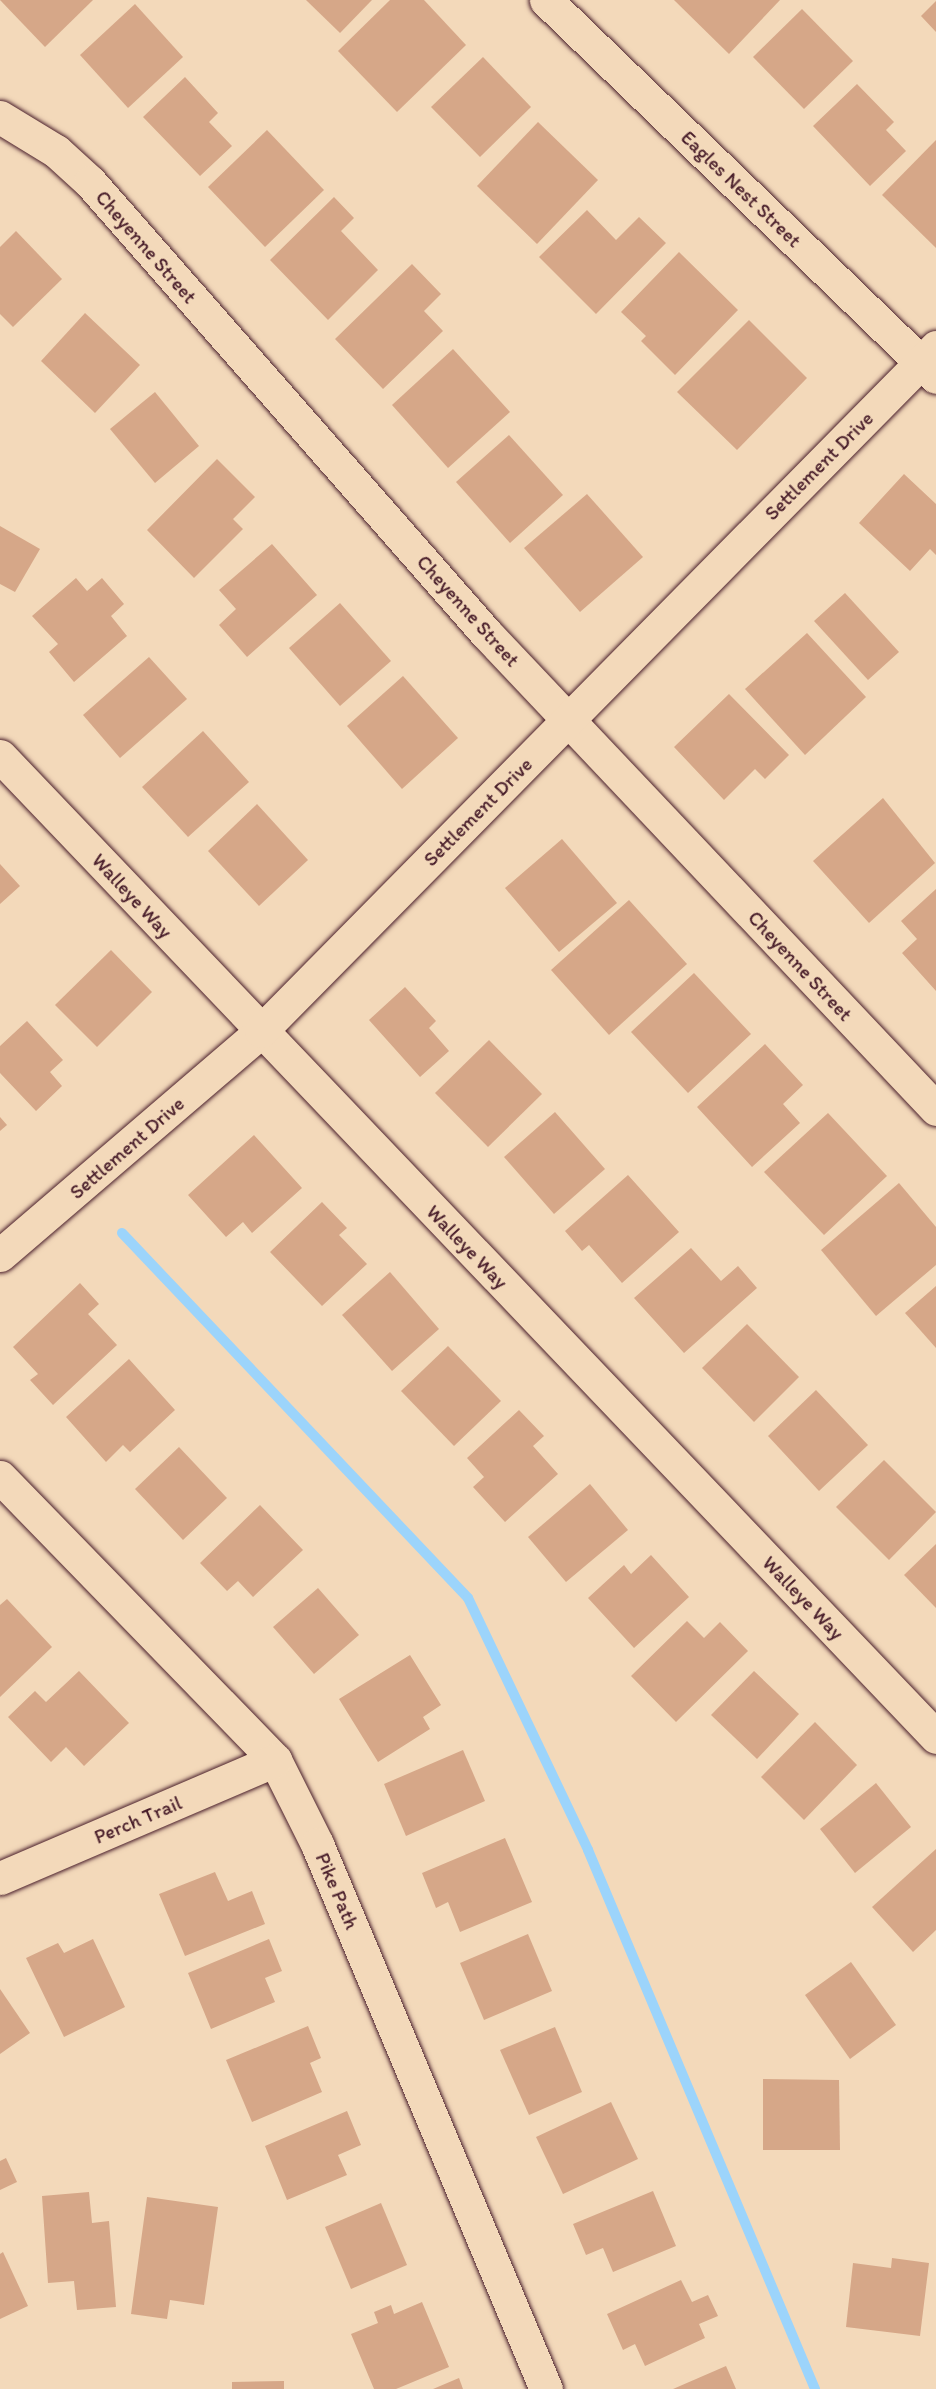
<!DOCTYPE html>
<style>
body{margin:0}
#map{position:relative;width:936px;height:2389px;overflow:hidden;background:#f3d9ba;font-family:Itim,sans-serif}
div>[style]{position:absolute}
.stream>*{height:10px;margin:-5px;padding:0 5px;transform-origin:5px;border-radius:5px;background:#9cd4fb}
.building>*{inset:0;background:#d6a788}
.roads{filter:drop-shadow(0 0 2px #4a1f2b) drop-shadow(0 0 2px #4a1f2b)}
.minor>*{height:33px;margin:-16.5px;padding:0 16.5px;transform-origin:16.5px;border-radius:16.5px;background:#f3d9ba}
span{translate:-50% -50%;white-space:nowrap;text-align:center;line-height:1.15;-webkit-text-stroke:5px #f3d9ba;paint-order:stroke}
.street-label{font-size:20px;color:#4a1f2b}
</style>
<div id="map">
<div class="stream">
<i style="left:122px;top:1233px;width:503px;rotate:46.53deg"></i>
<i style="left:468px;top:1598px;width:279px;rotate:64.5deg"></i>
<i style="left:588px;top:1850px;width:585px;rotate:67.16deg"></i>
</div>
<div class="building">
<i style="clip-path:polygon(0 0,93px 0,45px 47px)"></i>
<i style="clip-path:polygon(306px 0,372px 0,340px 33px)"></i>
<i style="clip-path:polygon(390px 0,424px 0,466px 45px,397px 112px,338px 51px)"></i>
<i style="clip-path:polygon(674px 0,780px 0,729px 54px)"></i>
<i style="clip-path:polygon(936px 1px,936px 32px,921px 16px)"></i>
<i style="clip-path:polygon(135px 4px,183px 57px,128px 108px,80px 55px)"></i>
<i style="clip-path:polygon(802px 9px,853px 61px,804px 109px,753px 57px)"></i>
<i style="clip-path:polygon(483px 57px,531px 107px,480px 157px,431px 107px)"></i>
<i style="clip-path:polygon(185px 77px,218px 113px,209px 122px,232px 146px,200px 176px,143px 117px)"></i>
<i style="clip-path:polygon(857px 84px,894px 122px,886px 130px,906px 151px,870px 186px,813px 126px)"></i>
<i style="clip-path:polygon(538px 122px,598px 180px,537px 244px,477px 186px)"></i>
<i style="clip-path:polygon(267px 130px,324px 190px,265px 247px,208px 187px)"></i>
<i style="clip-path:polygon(936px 140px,936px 248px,882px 195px)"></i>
<i style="clip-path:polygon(334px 197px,354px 218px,341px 231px,378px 270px,328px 320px,270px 260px)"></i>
<i style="clip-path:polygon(587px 210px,616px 240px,639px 217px,666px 243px,596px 314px,539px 257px)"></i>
<i style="clip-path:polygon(16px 231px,62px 279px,13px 327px,0 314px,0 247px)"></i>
<i style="clip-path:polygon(679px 252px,738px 310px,675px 375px,641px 341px,646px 336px,621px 312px)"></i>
<i style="clip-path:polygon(412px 264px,441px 294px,424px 311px,443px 331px,383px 389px,335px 339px)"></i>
<i style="clip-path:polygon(85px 313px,140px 365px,95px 413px,41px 361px)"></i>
<i style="clip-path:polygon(749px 320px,807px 378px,737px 450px,677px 392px)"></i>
<i style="clip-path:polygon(453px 349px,510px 412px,448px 468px,392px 405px)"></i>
<i style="clip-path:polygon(155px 392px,199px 446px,155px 483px,110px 429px)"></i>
<i style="clip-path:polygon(509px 435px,563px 495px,510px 543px,456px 482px)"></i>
<i style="clip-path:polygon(217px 459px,255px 497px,233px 519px,243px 529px,194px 578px,147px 530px)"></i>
<i style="clip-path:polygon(904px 474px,936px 504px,936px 555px,930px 549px,910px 571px,859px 523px)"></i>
<i style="clip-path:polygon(587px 494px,643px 557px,580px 612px,524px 548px)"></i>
<i style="clip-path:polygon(0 526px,40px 549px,15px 592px,0 584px)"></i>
<i style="clip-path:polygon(272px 544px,317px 595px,247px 657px,219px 625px,236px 609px,219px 590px)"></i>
<i style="clip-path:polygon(76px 578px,87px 591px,102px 578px,124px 604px,111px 616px,127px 636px,74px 682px,49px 652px,58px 644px,32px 616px)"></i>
<i style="clip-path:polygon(845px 593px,899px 652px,868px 680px,814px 621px)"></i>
<i style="clip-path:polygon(340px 603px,391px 661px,340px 706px,289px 648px)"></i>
<i style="clip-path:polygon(807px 633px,866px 697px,805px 755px,745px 689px)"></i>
<i style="clip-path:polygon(149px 657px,187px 699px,120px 758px,83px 715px)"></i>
<i style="clip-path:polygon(403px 676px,458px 738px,402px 789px,347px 726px)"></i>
<i style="clip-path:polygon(729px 694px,789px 755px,765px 779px,755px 769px,724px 800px,674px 747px)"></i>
<i style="clip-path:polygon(203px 731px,249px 782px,188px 837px,142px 787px)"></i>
<i style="clip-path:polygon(883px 798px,935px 863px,869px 923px,813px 861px)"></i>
<i style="clip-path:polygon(257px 804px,308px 860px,259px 906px,208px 851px)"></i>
<i style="clip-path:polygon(562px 839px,617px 903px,559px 952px,505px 888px)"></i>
<i style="clip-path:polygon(0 864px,20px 886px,0 904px)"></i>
<i style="clip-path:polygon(936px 889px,936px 991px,902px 953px,917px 939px,901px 921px)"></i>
<i style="clip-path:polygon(629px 900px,687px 964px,609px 1035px,551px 970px)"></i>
<i style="clip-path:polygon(111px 950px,152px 992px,97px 1047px,55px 1005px)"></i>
<i style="clip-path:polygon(694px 973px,751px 1034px,688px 1093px,631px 1032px)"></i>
<i style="clip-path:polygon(405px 987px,436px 1021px,429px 1028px,449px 1051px,420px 1077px,369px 1020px)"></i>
<i style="clip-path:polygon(27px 1021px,63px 1060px,50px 1072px,62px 1086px,36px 1111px,0 1073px,0 1046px)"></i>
<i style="clip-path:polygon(489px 1040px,542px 1094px,488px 1147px,435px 1093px)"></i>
<i style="clip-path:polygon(765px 1044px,803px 1085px,783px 1104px,800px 1123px,752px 1167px,697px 1107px)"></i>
<i style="clip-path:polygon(555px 1112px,605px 1169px,554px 1214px,504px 1157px)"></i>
<i style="clip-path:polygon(828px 1113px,887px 1176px,824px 1235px,764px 1172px)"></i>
<i style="clip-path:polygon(0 1117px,7px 1125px,0 1131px)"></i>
<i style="clip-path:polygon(254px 1135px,302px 1188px,252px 1233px,243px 1222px,226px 1237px,188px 1195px)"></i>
<i style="clip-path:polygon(628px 1175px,679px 1232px,622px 1283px,589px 1245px,582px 1251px,565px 1231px)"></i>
<i style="clip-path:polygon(899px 1183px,936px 1227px,936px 1265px,876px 1316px,821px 1250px)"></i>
<i style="clip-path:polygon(322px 1202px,347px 1228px,339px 1235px,367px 1264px,322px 1306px,270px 1252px)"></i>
<i style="clip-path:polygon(691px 1248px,721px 1281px,738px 1266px,757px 1288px,684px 1353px,634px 1298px)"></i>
<i style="clip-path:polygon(390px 1272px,439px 1329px,392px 1371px,342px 1315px)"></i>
<i style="clip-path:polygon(80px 1283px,99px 1304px,88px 1314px,117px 1345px,53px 1405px,30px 1380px,38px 1374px,13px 1347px)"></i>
<i style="clip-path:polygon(936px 1286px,936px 1348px,905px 1313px)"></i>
<i style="clip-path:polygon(747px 1324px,799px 1377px,754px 1422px,702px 1368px)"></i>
<i style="clip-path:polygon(448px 1346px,501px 1401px,454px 1446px,401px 1391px)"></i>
<i style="clip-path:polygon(129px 1359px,175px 1410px,130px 1452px,123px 1445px,106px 1462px,66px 1417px)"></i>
<i style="clip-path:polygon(816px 1390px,868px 1445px,819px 1491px,768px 1436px)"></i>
<i style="clip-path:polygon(519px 1410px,544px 1436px,533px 1446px,558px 1474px,505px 1522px,473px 1487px,484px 1477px,467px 1458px)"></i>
<i style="clip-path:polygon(179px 1447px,227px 1498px,183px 1540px,135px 1489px)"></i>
<i style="clip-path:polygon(884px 1460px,936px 1512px,889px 1560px,836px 1507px)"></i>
<i style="clip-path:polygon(590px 1484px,628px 1530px,566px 1582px,528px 1537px)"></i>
<i style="clip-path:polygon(260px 1505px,303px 1550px,253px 1597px,238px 1581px,227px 1591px,200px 1563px)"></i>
<i style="clip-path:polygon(936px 1544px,936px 1608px,904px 1575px)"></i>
<i style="clip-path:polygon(651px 1555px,689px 1597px,634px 1648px,588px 1598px,624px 1565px,631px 1574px)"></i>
<i style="clip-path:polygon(318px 1588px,359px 1635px,314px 1674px,273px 1627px)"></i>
<i style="clip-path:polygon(7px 1599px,52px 1647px,0 1697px,0 1605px)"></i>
<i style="clip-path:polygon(687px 1621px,704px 1638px,720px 1622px,748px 1651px,676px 1722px,631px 1676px)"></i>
<i style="clip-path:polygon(410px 1655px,441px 1705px,423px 1717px,430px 1729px,378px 1762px,339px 1699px)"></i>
<i style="clip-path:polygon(79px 1671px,129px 1723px,84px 1766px,66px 1747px,51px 1762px,8px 1717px,35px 1691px,46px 1702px)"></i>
<i style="clip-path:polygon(754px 1671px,799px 1714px,757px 1759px,711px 1715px)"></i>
<i style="clip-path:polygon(815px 1722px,857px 1765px,804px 1820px,761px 1777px)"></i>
<i style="clip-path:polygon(463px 1750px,485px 1801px,406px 1836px,384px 1784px)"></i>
<i style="clip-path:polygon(876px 1783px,911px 1827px,855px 1873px,820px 1829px)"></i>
<i style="clip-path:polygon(505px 1838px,532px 1902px,460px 1932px,448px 1902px,436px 1908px,422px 1873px)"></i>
<i style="clip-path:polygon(936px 1849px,936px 1930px,913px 1952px,872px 1907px)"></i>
<i style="clip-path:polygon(215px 1872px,228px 1901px,252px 1891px,265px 1924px,185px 1956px,159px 1894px)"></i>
<i style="clip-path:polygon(528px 1934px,552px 1991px,484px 2020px,460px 1963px)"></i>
<i style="clip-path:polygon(93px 1939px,125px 2007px,64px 2037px,26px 1958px,58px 1943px,64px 1953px)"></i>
<i style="clip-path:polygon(269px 1939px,282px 1971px,265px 1978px,275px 2002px,211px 2029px,188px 1973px)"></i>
<i style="clip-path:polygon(851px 1962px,896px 2025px,850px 2059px,805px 1995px)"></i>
<i style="clip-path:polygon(0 1989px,30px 2033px,0 2054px)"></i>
<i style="clip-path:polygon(308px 2026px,321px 2058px,310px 2063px,322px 2092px,252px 2122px,226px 2060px)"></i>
<i style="clip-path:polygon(555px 2027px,582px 2092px,529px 2115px,500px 2050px)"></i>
<i style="clip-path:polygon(763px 2079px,839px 2080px,840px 2150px,763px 2150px)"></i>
<i style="clip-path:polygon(611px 2102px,638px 2159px,563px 2194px,536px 2137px)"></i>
<i style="clip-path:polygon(347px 2111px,361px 2145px,338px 2155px,347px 2175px,287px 2200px,265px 2146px)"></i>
<i style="clip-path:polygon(6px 2158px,17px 2182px,0 2190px,0 2161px)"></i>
<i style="clip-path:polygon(653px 2191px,676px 2246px,613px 2272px,603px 2248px,586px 2255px,573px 2224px)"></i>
<i style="clip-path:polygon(89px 2192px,92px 2223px,109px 2221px,116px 2307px,77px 2310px,74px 2281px,48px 2283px,42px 2196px)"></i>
<i style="clip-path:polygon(147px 2197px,218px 2207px,204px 2305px,170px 2300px,167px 2319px,131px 2314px)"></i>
<i style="clip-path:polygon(381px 2203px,407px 2265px,351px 2289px,325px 2227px)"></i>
<i style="clip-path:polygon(3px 2252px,28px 2306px,0 2319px,0 2254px)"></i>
<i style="clip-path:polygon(892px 2258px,929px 2263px,920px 2336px,846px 2327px,853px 2263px,891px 2268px)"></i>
<i style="clip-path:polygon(681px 2280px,692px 2302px,708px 2295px,718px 2316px,699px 2324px,705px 2338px,645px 2366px,635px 2344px,623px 2350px,607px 2314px)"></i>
<i style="clip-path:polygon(422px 2302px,449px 2367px,396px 2389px,374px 2389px,351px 2334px,378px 2323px,374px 2312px,391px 2305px,394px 2314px)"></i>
<i style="clip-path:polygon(726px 2366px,736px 2389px,673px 2389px)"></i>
<i style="clip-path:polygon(459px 2378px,463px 2389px,433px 2389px)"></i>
<i style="clip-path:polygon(284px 2381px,284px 2389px,232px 2389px,232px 2382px)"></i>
</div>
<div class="roads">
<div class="minor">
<i style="left:546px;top:0;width:542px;rotate:44.03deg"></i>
<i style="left:0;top:117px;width:66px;rotate:31.3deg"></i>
<i style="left:56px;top:151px;width:46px;rotate:42.4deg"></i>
<i style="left:90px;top:182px;width:600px;rotate:48.72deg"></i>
<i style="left:486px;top:633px;width:655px;rotate:46.61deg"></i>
<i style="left:0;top:756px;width:1356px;rotate:46.34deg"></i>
<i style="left:0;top:1255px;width:344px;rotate:-40.6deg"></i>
<i style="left:261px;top:1031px;width:961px;rotate:-45.38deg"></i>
<i style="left:0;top:1477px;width:395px;rotate:45.8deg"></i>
<i style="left:275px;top:1760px;width:94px;rotate:63.4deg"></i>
<i style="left:317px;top:1844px;width:591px;rotate:67.21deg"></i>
<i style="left:0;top:1878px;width:299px;rotate:-23.2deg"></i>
</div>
</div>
<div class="street-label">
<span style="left:741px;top:189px;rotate:44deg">Eagles Nest Street</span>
<span style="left:146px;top:247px;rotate:49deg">Cheyenne Street</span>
<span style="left:819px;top:466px;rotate:-45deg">Settlement Drive</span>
<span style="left:468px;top:611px;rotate:48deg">Cheyenne Street</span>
<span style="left:478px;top:812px;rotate:-45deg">Settlement Drive</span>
<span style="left:132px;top:896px;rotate:47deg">Walleye Way</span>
<span style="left:800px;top:966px;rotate:47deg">Cheyenne Street</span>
<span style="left:127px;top:1148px;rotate:-41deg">Settlement Drive</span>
<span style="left:467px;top:1247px;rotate:46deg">Walleye Way</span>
<span style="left:803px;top:1598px;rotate:46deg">Walleye Way</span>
<span style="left:138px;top:1820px;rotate:-23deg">Perch Trail</span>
<span style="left:337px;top:1891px;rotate:67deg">Pike Path</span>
</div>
</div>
